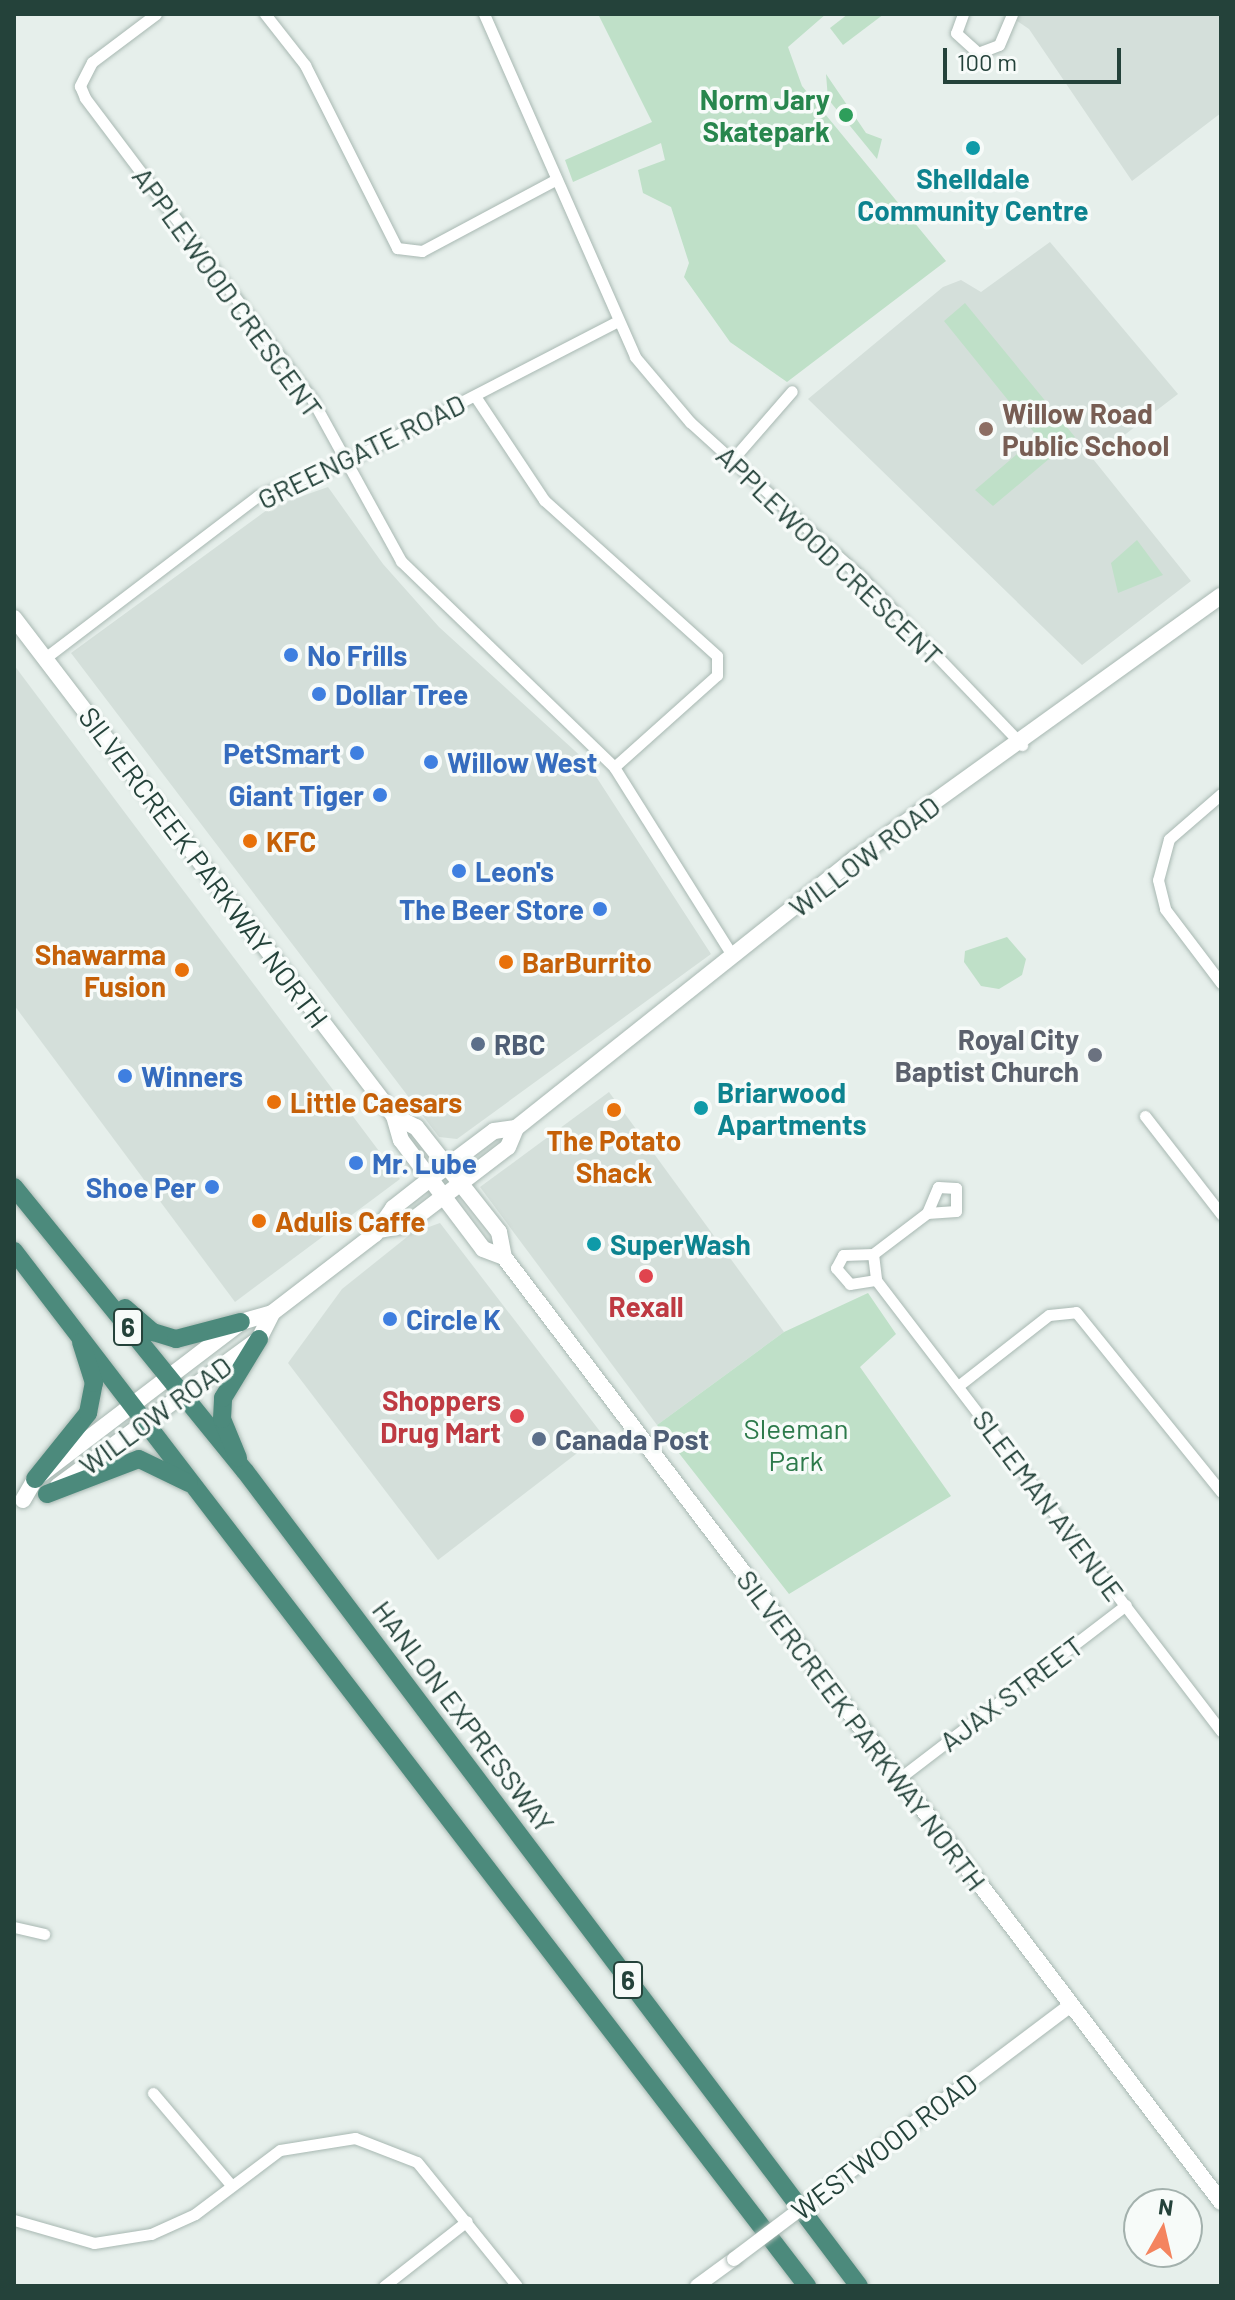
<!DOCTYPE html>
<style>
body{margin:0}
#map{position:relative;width:1235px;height:2300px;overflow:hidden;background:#e6efeb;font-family:Barlow,sans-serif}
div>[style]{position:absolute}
.built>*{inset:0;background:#d4dfda}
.green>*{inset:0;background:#bfe0c8}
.roads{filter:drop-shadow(0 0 2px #a8b8b2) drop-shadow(0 0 2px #a8b8b2)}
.minor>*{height:11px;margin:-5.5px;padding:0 5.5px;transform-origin:5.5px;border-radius:5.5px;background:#fff}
.tertiary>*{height:14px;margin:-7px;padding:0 7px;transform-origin:7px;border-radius:7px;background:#fff}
.secondary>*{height:16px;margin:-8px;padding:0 8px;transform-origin:8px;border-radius:8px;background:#fff}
.trunk>*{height:18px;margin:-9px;padding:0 9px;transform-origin:9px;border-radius:9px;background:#4c8a7c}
.bridges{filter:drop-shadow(0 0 2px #a8b8b2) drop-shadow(0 0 2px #a8b8b2)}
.tertiary-bridge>*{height:14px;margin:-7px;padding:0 7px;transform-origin:7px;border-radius:7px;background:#fff}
.dots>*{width:22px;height:22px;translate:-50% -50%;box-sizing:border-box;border:4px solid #f7fbf9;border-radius:50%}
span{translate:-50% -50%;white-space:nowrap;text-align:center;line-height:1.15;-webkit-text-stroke:7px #f7fbf9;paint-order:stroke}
.shield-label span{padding:2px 6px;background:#f7fbf9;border:2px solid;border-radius:6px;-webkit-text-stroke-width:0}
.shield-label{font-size:26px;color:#24423a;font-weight:700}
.leisure-label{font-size:28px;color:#27864d;font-weight:700}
.right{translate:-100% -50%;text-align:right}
.culture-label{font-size:28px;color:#0d838f;font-weight:700}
.left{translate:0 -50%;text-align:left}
.street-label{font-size:28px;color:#24423a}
.education-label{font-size:28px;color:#785e54;font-weight:700}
.shop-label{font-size:28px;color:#366cbe;font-weight:700}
.food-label{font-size:28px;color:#c56008;font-weight:700}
.worship-label{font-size:28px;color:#5b616d;font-weight:700}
.service-label{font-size:28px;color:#4e5e75;font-weight:700}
.health-label{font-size:28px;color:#be3a42;font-weight:700}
.park-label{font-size:28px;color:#2d7a4b}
.frame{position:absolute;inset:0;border:16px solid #24423a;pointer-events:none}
.north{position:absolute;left:1123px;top:2188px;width:80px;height:80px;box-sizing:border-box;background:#f7fbf9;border:2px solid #a3b1ad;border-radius:50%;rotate:8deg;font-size:22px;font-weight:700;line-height:32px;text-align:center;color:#24423a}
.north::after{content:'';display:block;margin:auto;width:28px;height:36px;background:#f4845f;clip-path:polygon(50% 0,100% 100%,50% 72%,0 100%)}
.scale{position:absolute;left:943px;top:48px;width:178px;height:36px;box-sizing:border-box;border:4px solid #24423a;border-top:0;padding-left:10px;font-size:24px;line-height:28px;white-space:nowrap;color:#24423a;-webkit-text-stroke:6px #f7fbf9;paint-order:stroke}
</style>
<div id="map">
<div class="built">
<i style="clip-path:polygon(1007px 14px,1221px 14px,1221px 113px,1132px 181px,1029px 29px)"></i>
<i style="clip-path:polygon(1050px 242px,1178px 394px,1093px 459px,1191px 581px,1082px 665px,808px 399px,943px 287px,961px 280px,981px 292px)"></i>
<i style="clip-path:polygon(328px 487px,383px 564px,439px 627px,586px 761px,711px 954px,457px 1139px,439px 1137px,71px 653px,271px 507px)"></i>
<i style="clip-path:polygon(14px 665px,400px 1179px,235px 1302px,14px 1005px)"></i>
<i style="clip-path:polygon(609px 1092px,784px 1332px,657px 1425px,480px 1187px)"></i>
<i style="clip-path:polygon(440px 1223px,602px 1434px,438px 1560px,288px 1363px,342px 1289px,412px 1233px)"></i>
</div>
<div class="green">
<i style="clip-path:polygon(598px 14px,826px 14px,788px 47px,802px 86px,946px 261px,787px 382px,730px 342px,684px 277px,689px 263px,671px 207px,643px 193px,638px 170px,665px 160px,661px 143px,573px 182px,565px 160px,652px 122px)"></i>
<i style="clip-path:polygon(848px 14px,884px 14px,843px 45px,830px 28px)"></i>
<i style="clip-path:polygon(826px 74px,866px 133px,882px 139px,877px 159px,828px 99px)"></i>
<i style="clip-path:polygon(965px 303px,1075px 437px,993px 506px,975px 490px,1024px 448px,1032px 457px,1045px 446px,944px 321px)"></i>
<i style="clip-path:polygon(1137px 540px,1163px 575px,1118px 593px,1111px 563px)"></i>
<i style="clip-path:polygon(1007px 937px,1026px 959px,1022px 975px,999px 989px,981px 986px,964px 962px,965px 951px)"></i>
<i style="clip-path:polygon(868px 1293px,896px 1334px,860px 1367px,951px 1496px,789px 1594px,657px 1425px,784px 1332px)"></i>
</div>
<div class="roads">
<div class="minor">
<i style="left:156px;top:14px;width:80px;rotate:143.1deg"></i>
<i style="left:92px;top:62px;width:27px;rotate:117deg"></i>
<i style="left:80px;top:86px;width:13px;rotate:67deg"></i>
<i style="left:85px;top:98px;width:379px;rotate:53deg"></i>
<i style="left:313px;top:401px;width:183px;rotate:61.2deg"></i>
<i style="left:401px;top:561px;width:296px;rotate:44deg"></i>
<i style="left:614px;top:767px;width:224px;rotate:57.9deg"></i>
<i style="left:265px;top:14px;width:65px;rotate:51.9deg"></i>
<i style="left:305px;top:65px;width:205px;rotate:63.3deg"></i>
<i style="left:397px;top:248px;width:25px;rotate:7deg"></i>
<i style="left:422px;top:251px;width:151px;rotate:-28.1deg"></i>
<i style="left:484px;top:14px;width:375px;rotate:66.2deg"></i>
<i style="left:635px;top:357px;width:85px;rotate:49.8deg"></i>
<i style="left:690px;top:422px;width:234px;rotate:42.2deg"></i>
<i style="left:863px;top:579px;width:230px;rotate:46.2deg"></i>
<i style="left:963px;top:14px;width:20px;rotate:110deg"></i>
<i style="left:956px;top:33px;width:30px;rotate:42deg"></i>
<i style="left:978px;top:53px;width:22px;rotate:-21deg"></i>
<i style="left:999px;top:45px;width:34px;rotate:-67deg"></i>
<i style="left:475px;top:396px;width:125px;rotate:56.4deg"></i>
<i style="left:544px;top:500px;width:233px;rotate:42deg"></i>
<i style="left:717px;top:656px;width:19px;rotate:90deg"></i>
<i style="left:717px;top:675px;width:138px;rotate:138.2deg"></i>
<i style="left:732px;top:460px;width:91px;rotate:-49deg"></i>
<i style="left:45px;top:658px;width:268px;rotate:-37.3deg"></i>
<i style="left:258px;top:496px;width:89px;rotate:-21.1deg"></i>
<i style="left:341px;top:464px;width:307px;rotate:-27.3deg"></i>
<i style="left:1221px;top:794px;width:69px;rotate:139.1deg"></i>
<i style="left:1169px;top:839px;width:42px;rotate:105deg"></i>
<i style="left:1158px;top:880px;width:30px;rotate:76deg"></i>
<i style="left:1165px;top:909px;width:93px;rotate:52.9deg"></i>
<i style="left:1145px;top:1116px;width:124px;rotate:52.2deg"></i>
<i style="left:927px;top:1213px;width:29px;rotate:-4deg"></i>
<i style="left:956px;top:1211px;width:23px;rotate:-90deg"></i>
<i style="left:956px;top:1188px;width:18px;rotate:-177deg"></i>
<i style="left:938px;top:1187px;width:28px;rotate:113deg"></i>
<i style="left:927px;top:1213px;width:68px;rotate:142.8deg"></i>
<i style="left:873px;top:1254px;width:26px;rotate:83deg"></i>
<i style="left:876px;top:1280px;width:568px;rotate:52.59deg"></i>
<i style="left:873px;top:1254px;width:30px;rotate:178deg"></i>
<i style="left:843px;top:1255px;width:15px;rotate:118deg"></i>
<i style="left:836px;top:1268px;width:21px;rotate:49deg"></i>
<i style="left:850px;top:1284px;width:26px;rotate:-9deg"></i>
<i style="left:958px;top:1386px;width:115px;rotate:-38deg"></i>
<i style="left:1049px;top:1315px;width:27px;rotate:-6deg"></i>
<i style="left:1076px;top:1312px;width:231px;rotate:51.1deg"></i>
<i style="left:897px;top:1780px;width:288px;rotate:-37.4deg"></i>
<i style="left:14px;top:1927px;width:31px;rotate:13deg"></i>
<i style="left:153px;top:2093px;width:121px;rotate:49.7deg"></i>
<i style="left:14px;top:2220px;width:83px;rotate:16deg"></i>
<i style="left:94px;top:2243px;width:58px;rotate:-9deg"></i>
<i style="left:151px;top:2234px;width:48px;rotate:-24.4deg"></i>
<i style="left:195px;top:2214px;width:106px;rotate:-37deg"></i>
<i style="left:280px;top:2150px;width:76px;rotate:-9.1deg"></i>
<i style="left:355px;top:2138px;width:66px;rotate:21.2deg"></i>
<i style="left:417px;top:2162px;width:159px;rotate:51.1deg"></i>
<i style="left:384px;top:2286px;width:105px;rotate:-38.1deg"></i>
</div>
<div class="tertiary">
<i style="left:836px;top:2182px;width:294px;rotate:-37deg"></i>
<i style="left:697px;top:2286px;width:46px;rotate:-36.1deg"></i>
</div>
<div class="secondary">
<i style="left:14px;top:618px;width:626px;rotate:52.65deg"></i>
<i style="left:394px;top:1116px;width:25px;rotate:74deg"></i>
<i style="left:401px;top:1140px;width:136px;rotate:53deg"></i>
<i style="left:483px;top:1249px;width:22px;rotate:21deg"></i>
<i style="left:394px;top:1116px;width:25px;rotate:27deg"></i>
<i style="left:416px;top:1127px;width:134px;rotate:51.7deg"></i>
<i style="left:499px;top:1232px;width:25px;rotate:79deg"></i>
<i style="left:504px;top:1257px;width:1186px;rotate:52.81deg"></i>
<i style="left:380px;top:1230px;width:26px;rotate:-11deg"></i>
<i style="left:406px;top:1225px;width:128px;rotate:-37.4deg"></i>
<i style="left:508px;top:1147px;width:21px;rotate:-67deg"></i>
<i style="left:58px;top:1486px;width:249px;rotate:-36.2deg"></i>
<i style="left:259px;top:1339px;width:29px;rotate:-63deg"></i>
<i style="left:23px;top:1500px;width:24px;rotate:-60deg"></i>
<i style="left:35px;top:1479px;width:259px;rotate:-37.3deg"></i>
<i style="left:241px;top:1322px;width:32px;rotate:-16deg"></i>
<i style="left:272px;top:1313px;width:130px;rotate:-37.5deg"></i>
<i style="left:375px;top:1234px;width:32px;rotate:-55deg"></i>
<i style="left:393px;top:1208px;width:47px;rotate:-38.1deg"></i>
<i style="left:430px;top:1179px;width:80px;rotate:-36.9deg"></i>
<i style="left:494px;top:1131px;width:22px;rotate:-8deg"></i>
<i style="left:516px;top:1128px;width:434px;rotate:-38.5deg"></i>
<i style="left:856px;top:858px;width:449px;rotate:-35.7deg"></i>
</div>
<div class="trunk">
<i style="left:14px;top:1187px;width:366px;rotate:50.9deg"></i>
<i style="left:245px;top:1471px;width:1020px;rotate:53.01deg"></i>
<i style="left:14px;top:1251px;width:1304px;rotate:52.54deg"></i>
<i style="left:125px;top:1308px;width:37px;rotate:41deg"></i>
<i style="left:153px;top:1332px;width:24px;rotate:17deg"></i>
<i style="left:176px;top:1339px;width:67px;rotate:-14.7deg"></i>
<i style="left:238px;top:1458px;width:42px;rotate:-112.3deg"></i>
<i style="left:222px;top:1419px;width:21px;rotate:-87deg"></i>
<i style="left:223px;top:1398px;width:69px;rotate:-58.6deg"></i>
<i style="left:35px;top:1479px;width:85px;rotate:-51.2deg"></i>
<i style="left:88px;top:1413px;width:31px;rotate:-79deg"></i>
<i style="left:94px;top:1383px;width:43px;rotate:-107.6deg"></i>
<i style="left:47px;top:1494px;width:98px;rotate:-20.8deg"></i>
<i style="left:139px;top:1459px;width:55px;rotate:25.6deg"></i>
</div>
</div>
<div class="bridges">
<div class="tertiary-bridge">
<i style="left:734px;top:2259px;width:128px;rotate:-37deg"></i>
</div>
</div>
<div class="dots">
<i style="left:846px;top:115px;background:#2e9e5b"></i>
<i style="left:973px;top:148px;background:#0f9aa8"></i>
<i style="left:986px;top:429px;background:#8d6e63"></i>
<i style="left:291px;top:655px;background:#3f7fe0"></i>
<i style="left:319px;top:694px;background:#3f7fe0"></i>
<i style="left:357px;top:753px;background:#3f7fe0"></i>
<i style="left:431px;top:762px;background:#3f7fe0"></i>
<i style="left:380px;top:795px;background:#3f7fe0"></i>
<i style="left:250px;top:841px;background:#e8710a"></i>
<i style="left:459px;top:871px;background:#3f7fe0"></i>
<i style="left:600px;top:909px;background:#3f7fe0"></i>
<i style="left:506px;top:962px;background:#e8710a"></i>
<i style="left:182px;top:970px;background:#e8710a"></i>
<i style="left:478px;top:1044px;background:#5c6f8a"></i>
<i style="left:1095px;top:1055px;background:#6b7280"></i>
<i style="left:125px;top:1076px;background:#3f7fe0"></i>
<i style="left:274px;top:1102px;background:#e8710a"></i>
<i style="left:701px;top:1108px;background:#0f9aa8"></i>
<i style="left:614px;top:1110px;background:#e8710a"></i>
<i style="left:356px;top:1163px;background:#3f7fe0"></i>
<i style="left:212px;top:1187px;background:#3f7fe0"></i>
<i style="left:259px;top:1221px;background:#e8710a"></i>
<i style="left:594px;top:1244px;background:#0f9aa8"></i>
<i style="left:646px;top:1276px;background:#e0444e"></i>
<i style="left:390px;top:1319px;background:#3f7fe0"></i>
<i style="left:517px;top:1416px;background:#e0444e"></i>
<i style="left:539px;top:1439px;background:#5c6f8a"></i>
</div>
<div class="shield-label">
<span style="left:128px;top:1327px">6</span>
<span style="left:628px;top:1980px">6</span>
</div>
<div class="leisure-label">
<span class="right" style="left:830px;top:115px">Norm Jary<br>Skatepark</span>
</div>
<div class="culture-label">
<span style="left:973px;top:194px">Shelldale<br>Community Centre</span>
<span class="left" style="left:717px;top:1108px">Briarwood<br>Apartments</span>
<span class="left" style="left:610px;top:1244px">SuperWash</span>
</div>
<div class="street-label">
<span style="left:228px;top:292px;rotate:54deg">APPLEWOOD CRESCENT</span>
<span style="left:361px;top:451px;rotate:-26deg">GREENGATE ROAD</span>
<span style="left:830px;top:555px;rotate:44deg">APPLEWOOD CRESCENT</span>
<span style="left:864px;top:856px;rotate:-37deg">WILLOW ROAD</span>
<span style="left:204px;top:867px;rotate:53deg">SILVERCREEK PARKWAY NORTH</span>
<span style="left:155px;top:1415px;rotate:-36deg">WILLOW ROAD</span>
<span style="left:1049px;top:1505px;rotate:53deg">SLEEMAN AVENUE</span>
<span style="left:1011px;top:1693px;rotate:-37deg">AJAX STREET</span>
<span style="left:464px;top:1716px;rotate:53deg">HANLON EXPRESSWAY</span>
<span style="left:862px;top:1730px;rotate:53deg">SILVERCREEK PARKWAY NORTH</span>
<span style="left:884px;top:2146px;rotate:-37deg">WESTWOOD ROAD</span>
</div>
<div class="education-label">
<span class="left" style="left:1002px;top:429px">Willow Road<br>Public School</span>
</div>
<div class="shop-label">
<span class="left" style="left:307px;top:655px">No Frills</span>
<span class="left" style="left:335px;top:694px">Dollar Tree</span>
<span class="right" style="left:341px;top:753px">PetSmart</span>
<span class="left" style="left:447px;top:762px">Willow West</span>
<span class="right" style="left:364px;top:795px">Giant Tiger</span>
<span class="left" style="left:475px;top:871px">Leon's</span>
<span class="right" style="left:584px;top:909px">The Beer Store</span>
<span class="left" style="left:141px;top:1076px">Winners</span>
<span class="left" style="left:372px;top:1163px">Mr. Lube</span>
<span class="right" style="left:196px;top:1187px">Shoe Per</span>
<span class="left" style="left:406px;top:1319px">Circle K</span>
</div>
<div class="food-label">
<span class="left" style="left:266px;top:841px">KFC</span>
<span class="right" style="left:166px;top:970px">Shawarma<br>Fusion</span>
<span class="left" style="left:522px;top:962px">BarBurrito</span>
<span class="left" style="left:290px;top:1102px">Little Caesars</span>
<span style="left:614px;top:1156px">The Potato<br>Shack</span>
<span class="left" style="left:275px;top:1221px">Adulis Caffe</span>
</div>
<div class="worship-label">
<span class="right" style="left:1079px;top:1055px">Royal City<br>Baptist Church</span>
</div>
<div class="service-label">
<span class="left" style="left:494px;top:1044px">RBC</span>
<span class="left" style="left:555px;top:1439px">Canada Post</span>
</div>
<div class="health-label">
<span style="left:646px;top:1306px">Rexall</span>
<span class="right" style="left:501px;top:1416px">Shoppers<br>Drug Mart</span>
</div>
<div class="park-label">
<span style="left:796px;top:1444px">Sleeman<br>Park</span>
</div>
<div class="frame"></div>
<div class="north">N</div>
<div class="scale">100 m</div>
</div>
